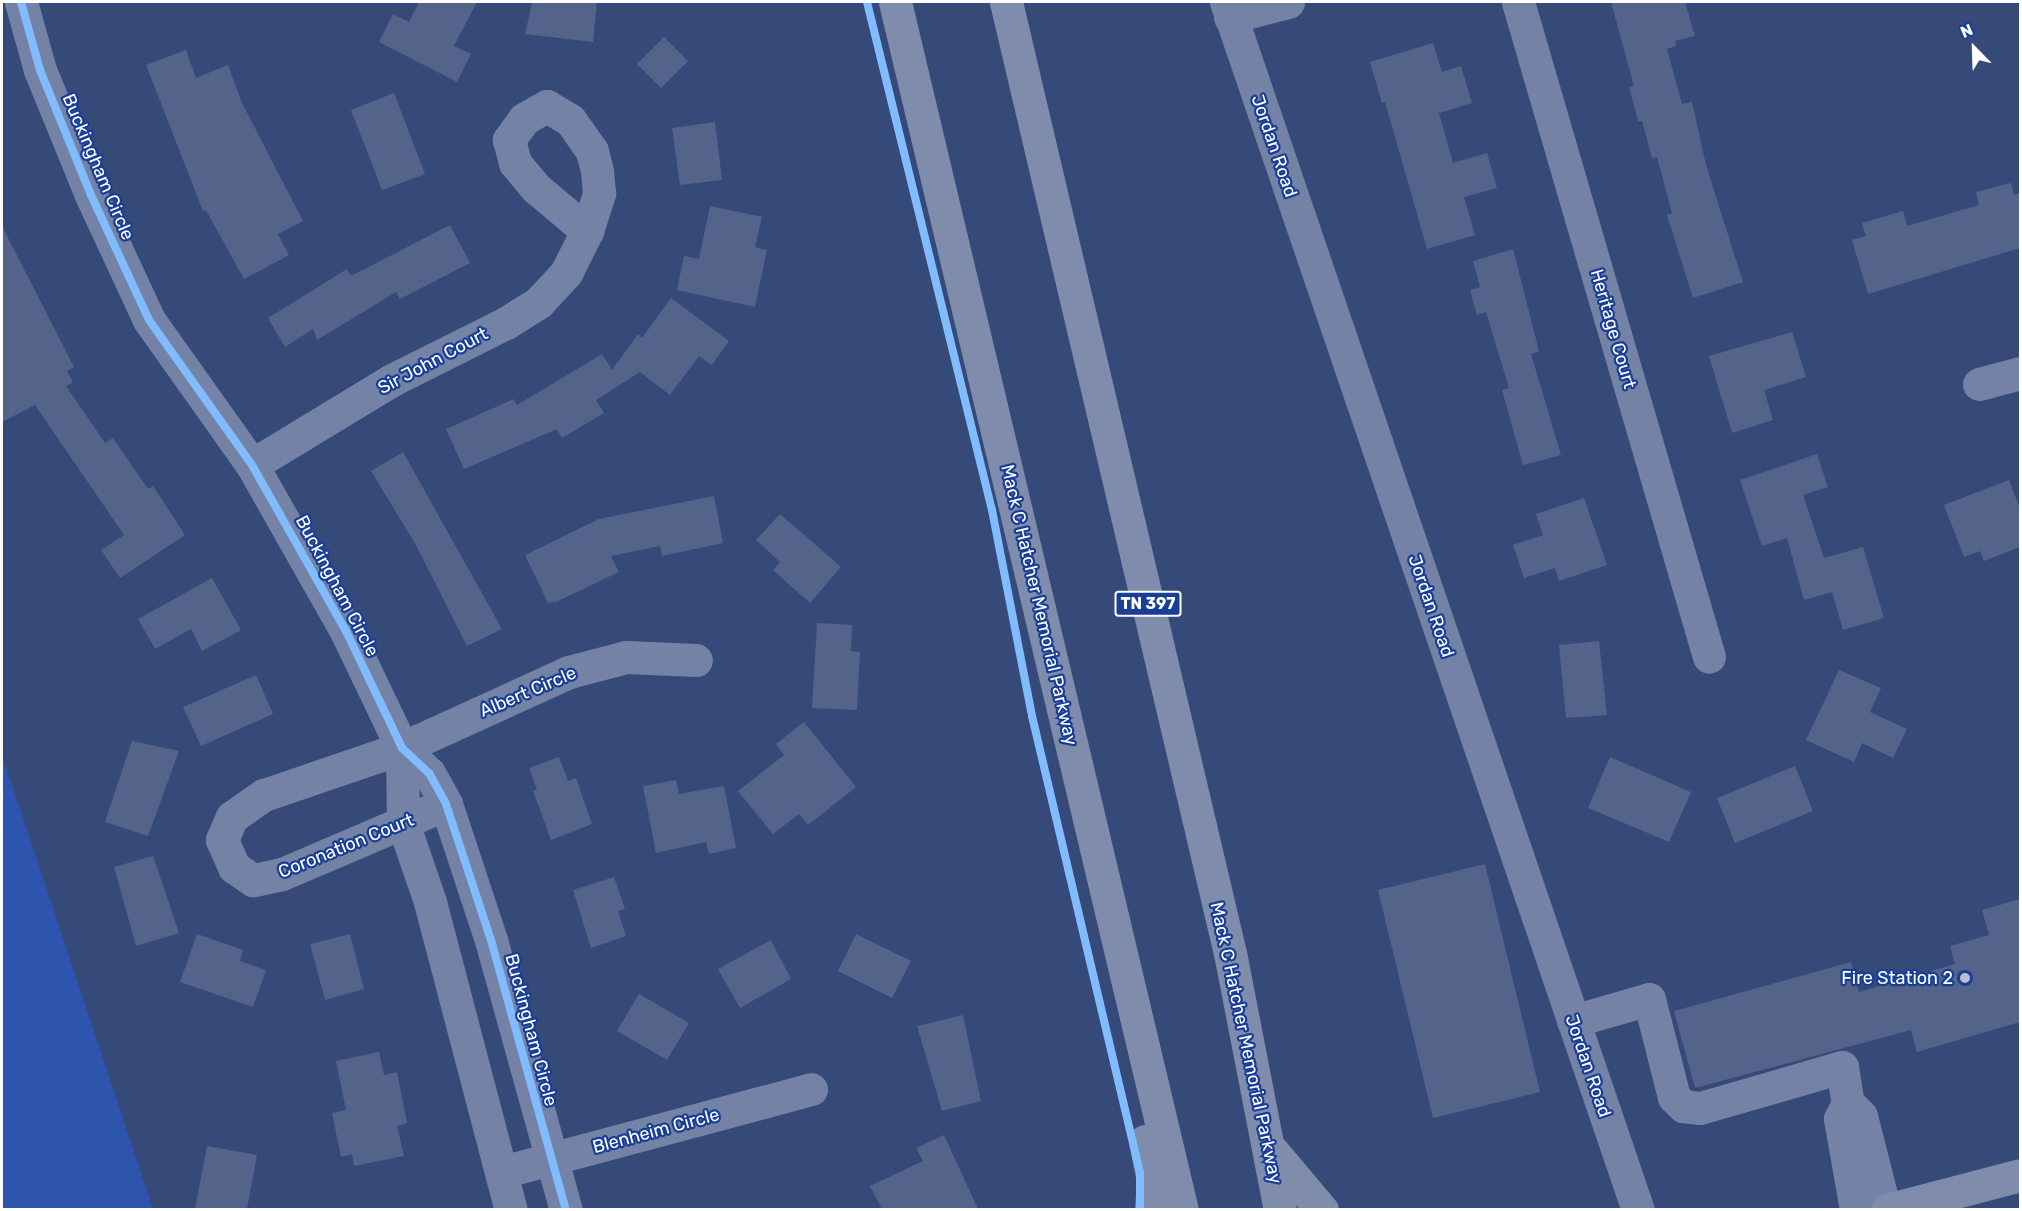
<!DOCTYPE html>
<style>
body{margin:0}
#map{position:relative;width:2022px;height:1211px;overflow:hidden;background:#364a7a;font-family:Rubik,sans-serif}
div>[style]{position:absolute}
.green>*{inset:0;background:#2d55ad}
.building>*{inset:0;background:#536389}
.minor>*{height:33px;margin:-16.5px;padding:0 16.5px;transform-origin:16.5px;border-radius:16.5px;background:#7483a5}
.highway>*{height:33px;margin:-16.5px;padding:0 16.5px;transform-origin:16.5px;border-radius:16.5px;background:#7f8cab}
.cycleway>*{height:8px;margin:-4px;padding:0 4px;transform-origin:4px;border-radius:4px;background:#80bcff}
.dots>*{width:16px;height:16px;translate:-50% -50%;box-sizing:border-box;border:3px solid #193e97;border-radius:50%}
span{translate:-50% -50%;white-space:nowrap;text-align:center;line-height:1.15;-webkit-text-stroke:4.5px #193e97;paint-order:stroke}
.shield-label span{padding:2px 4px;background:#193e97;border:2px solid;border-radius:4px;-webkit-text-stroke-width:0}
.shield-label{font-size:16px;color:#fff;font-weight:700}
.street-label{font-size:18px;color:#fff}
.poi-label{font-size:18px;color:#fff}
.right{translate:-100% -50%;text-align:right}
.frame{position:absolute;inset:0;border:3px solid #fff;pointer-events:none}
.north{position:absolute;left:1944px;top:18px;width:60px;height:60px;-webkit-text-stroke:4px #193e97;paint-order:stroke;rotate:337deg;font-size:16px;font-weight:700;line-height:24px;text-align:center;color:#fff}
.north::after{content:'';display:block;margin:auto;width:21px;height:27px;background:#fff;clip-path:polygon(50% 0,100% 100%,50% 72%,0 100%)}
</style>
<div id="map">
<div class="green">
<i style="clip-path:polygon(2px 755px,153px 1209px,2px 1209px)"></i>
</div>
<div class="building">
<i style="clip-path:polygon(419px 2px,477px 2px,454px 46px,471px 54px,457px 82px,379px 42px,393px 14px,409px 22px)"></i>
<i style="clip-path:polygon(532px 2px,597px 2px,593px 42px,525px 34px)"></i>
<i style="clip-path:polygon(1611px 2px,1685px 2px,1695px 36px,1675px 41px,1676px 46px,1667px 49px,1682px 104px,1692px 102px,1706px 165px,1743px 282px,1693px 298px,1667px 215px,1672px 213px,1657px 157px,1652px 158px,1642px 121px,1638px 121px,1629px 87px,1634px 86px)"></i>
<i style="clip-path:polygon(664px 37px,688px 61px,661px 88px,637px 64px)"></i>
<i style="clip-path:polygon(1433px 43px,1442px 72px,1461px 66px,1472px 103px,1439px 113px,1453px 163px,1487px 153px,1497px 188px,1464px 197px,1475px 235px,1427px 249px,1385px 102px,1382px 103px,1370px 62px)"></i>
<i style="clip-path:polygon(186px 50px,196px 78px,228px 65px,242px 103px,303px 221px,278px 234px,289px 255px,244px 279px,206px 210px,203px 211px,146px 65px)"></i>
<i style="clip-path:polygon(394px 93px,425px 174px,382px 190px,351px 110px)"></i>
<i style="clip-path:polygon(715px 122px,722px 180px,680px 185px,672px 128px)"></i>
<i style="clip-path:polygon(2011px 183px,2014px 195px,2020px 193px,2020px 248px,1868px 294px,1852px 240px,1866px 236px,1862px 223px,1903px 211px,1907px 226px,1979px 205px,1976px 192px)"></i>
<i style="clip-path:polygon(710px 206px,762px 217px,755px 247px,767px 250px,755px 307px,677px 290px,684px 256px,699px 259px)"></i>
<i style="clip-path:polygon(450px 225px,470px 263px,400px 299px,396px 292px,317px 340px,313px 329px,285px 347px,268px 318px,347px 269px,351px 276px)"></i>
<i style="clip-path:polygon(2px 226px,74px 367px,67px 371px,73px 382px,66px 386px,105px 443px,113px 438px,148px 489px,153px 486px,185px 535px,120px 578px,101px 550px,124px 535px,35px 405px,2px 422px)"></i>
<i style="clip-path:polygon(1513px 249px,1539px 351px,1531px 354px,1561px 455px,1523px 465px,1502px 390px,1509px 388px,1486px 312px,1477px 315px,1470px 290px,1480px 287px,1473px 261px)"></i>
<i style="clip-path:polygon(671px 298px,729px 341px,712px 365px,699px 356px,670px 395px,640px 372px,596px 400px,604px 413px,562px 438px,557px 429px,464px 469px,446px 429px,514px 399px,517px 405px,602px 354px,612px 370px,638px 334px,642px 338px)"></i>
<i style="clip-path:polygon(1792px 332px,1806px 377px,1764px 390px,1773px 420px,1732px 433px,1709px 356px)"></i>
<i style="clip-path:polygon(403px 452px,502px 629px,467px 646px,416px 545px,371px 471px)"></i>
<i style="clip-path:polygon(1817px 454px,1828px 487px,1803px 495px,1824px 558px,1863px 547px,1884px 618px,1843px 630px,1832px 592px,1804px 600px,1787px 538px,1762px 546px,1740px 480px)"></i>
<i style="clip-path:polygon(2009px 480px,2020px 509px,2020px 547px,1984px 561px,1980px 551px,1964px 557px,1944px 505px)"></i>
<i style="clip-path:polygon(714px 496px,723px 543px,662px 556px,660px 546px,611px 556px,619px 572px,556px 602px,548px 603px,525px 555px,599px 519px)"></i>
<i style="clip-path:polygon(1584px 498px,1607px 565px,1559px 581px,1555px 568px,1524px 578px,1513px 545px,1543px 535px,1536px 514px)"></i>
<i style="clip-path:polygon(780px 514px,841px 567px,810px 603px,773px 570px,780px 562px,756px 540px)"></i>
<i style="clip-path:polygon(212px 578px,241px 630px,202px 651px,191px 629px,155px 649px,138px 619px)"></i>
<i style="clip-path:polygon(817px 623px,852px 625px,851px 651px,860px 652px,857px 710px,812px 708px)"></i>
<i style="clip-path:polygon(1599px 641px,1607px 715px,1566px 718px,1559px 645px)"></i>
<i style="clip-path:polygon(1839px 670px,1881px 688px,1870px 712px,1907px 729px,1893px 758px,1862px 743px,1854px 762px,1806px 740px)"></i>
<i style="clip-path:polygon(256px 675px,273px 714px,201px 746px,183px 707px)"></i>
<i style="clip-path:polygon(804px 722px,856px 787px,808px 825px,799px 814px,773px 834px,738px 791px,784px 755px,776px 744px)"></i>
<i style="clip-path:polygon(132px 741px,179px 751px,148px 836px,105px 822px)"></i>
<i style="clip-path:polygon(559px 757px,568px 781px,576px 778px,592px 824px,551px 840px,533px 791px,537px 790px,529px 768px)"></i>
<i style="clip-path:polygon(1610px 757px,1691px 792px,1669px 842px,1588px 808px)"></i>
<i style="clip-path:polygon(1795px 766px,1813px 811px,1735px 843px,1717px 798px)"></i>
<i style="clip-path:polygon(676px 780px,679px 794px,724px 786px,736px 848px,709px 854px,706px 842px,656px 853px,643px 786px)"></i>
<i style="clip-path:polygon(153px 856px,179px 933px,136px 946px,114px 867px)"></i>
<i style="clip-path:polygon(1485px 864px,1540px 1092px,1433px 1118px,1378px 890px)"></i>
<i style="clip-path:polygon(614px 877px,625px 909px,618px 911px,626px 936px,591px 948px,573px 890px)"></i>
<i style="clip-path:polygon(2020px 899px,2020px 1022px,1917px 1052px,1911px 1030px,1695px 1088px,1674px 1011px,1851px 962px,1859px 992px,1955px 964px,1950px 946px,1989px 935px,1982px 910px)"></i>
<i style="clip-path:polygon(197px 934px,243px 950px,240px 961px,266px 970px,253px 1007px,180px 982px)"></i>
<i style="clip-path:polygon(350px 934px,364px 989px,325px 1000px,310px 944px)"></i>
<i style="clip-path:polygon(856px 934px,911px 961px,892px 998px,838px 971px)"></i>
<i style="clip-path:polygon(771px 940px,791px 979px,740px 1008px,718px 969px)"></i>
<i style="clip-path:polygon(639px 994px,689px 1023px,667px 1060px,617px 1031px)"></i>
<i style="clip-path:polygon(963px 1015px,981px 1101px,942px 1111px,917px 1026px)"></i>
<i style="clip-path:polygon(379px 1052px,384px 1075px,397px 1072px,407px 1123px,397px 1126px,404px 1156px,354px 1166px,352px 1154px,341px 1157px,332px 1113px,346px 1110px,336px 1061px)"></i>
<i style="clip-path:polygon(944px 1135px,978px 1209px,882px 1209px,870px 1186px,923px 1161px,916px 1148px)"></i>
<i style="clip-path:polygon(207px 1146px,257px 1155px,247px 1209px,195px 1209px)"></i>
</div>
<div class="minor">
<i style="left:21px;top:2px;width:71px;rotate:74.4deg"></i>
<i style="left:40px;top:70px;width:135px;rotate:67.8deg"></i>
<i style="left:91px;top:195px;width:138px;rotate:65.1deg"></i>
<i style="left:149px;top:320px;width:178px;rotate:54.6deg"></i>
<i style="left:252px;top:465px;width:193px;rotate:60.5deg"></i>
<i style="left:347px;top:633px;width:127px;rotate:64.4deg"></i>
<i style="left:402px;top:748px;width:37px;rotate:43deg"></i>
<i style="left:429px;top:773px;width:35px;rotate:61deg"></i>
<i style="left:446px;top:804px;width:143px;rotate:71.7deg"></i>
<i style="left:491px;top:940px;width:280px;rotate:74.5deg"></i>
<i style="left:1226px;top:2px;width:1276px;rotate:71.17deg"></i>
<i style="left:1518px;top:2px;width:682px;rotate:73.74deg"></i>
<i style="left:1230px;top:17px;width:60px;rotate:-14.5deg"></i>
<i style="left:1979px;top:384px;width:42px;rotate:-15deg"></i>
<i style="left:252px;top:465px;width:164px;rotate:-31.3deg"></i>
<i style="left:392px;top:380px;width:127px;rotate:-26.6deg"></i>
<i style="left:506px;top:323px;width:39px;rotate:-32deg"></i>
<i style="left:539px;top:302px;width:40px;rotate:-47deg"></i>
<i style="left:566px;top:273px;width:47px;rotate:-63.4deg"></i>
<i style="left:587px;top:231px;width:40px;rotate:-72deg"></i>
<i style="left:599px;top:193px;width:22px;rotate:-95deg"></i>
<i style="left:597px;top:171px;width:21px;rotate:-104deg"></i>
<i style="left:592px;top:151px;width:38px;rotate:-125deg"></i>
<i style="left:570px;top:120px;width:27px;rotate:-149deg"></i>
<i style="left:547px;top:106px;width:26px;rotate:151deg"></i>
<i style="left:524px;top:119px;width:26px;rotate:126deg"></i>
<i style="left:509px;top:140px;width:24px;rotate:75deg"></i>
<i style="left:515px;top:163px;width:33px;rotate:50deg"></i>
<i style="left:536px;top:188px;width:67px;rotate:40.1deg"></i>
<i style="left:402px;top:748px;width:75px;rotate:89.2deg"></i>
<i style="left:403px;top:823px;width:83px;rotate:71.1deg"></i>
<i style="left:430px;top:902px;width:318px;rotate:75.3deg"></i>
<i style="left:446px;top:804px;width:178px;rotate:156.9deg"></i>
<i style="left:282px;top:874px;width:30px;rotate:168deg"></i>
<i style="left:253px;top:880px;width:23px;rotate:-146deg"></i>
<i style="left:234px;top:867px;width:30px;rotate:-114deg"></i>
<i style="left:222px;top:840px;width:25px;rotate:-67deg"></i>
<i style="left:232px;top:817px;width:39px;rotate:-35deg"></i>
<i style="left:264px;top:795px;width:146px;rotate:-18.8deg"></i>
<i style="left:402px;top:748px;width:183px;rotate:-24.5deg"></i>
<i style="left:569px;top:672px;width:59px;rotate:-14.7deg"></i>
<i style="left:626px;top:657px;width:70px;rotate:2.5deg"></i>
<i style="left:1573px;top:1021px;width:79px;rotate:-16.1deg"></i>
<i style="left:1649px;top:999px;width:101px;rotate:75.7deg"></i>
<i style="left:1674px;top:1097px;width:13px;rotate:45deg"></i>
<i style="left:1683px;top:1106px;width:17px;rotate:7deg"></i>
<i style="left:1700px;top:1108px;width:148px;rotate:-16.1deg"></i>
<i style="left:1842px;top:1067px;width:36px;rotate:81deg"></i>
<i style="left:1848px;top:1103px;width:18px;rotate:45deg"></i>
<i style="left:1861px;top:1116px;width:97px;rotate:75.7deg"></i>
<i style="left:1848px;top:1103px;width:18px;rotate:117deg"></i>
<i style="left:1840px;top:1119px;width:92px;rotate:80deg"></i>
<i style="left:502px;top:1172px;width:320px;rotate:-15deg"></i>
</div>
<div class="highway">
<i style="left:895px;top:2px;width:1242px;rotate:76.64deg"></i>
<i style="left:1006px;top:2px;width:977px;rotate:76.75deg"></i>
<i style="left:1230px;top:953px;width:262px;rotate:79deg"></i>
<i style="left:1145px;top:1141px;width:41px;rotate:78.7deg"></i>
<i style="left:1153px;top:1181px;width:29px;rotate:94deg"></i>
<i style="left:1273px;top:1152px;width:76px;rotate:49.8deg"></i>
<i style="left:1887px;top:1210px;width:138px;rotate:-14.7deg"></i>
</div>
<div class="cycleway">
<i style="left:21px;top:2px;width:71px;rotate:74.4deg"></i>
<i style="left:40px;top:70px;width:135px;rotate:67.8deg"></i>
<i style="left:91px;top:195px;width:138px;rotate:65.1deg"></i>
<i style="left:149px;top:320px;width:178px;rotate:54.6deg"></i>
<i style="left:252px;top:465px;width:193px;rotate:60.5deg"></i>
<i style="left:347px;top:633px;width:127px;rotate:64.4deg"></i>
<i style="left:402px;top:748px;width:37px;rotate:43deg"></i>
<i style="left:429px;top:773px;width:35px;rotate:61deg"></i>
<i style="left:446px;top:804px;width:143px;rotate:71.7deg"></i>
<i style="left:491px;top:940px;width:280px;rotate:74.5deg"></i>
<i style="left:867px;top:2px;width:523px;rotate:76.18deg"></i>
<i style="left:992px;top:510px;width:210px;rotate:79deg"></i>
<i style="left:1032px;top:716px;width:470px;rotate:76.7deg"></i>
<i style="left:1140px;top:1173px;width:37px;rotate:90deg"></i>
</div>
<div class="dots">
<i style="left:1965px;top:978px;background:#b9c0d0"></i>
</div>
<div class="shield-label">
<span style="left:1148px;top:604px">TN 397</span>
</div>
<div class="street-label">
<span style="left:1274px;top:146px;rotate:71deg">Jordan Road</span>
<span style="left:98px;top:167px;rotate:67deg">Buckingham Circle</span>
<span style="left:1613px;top:329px;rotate:74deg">Heritage Court</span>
<span style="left:433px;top:361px;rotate:-28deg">Sir John Court</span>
<span style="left:337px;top:586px;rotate:62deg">Buckingham Circle</span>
<span style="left:1039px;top:605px;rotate:77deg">Mack C Hatcher Memorial Parkway</span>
<span style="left:1431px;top:606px;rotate:71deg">Jordan Road</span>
<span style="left:528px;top:692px;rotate:-23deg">Albert Circle</span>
<span style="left:346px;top:846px;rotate:-22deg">Coronation Court</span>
<span style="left:531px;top:1030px;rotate:75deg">Buckingham Circle</span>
<span style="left:1246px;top:1043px;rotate:78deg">Mack C Hatcher Memorial Parkway</span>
<span style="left:1588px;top:1066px;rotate:71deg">Jordan Road</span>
<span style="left:656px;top:1131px;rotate:-15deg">Blenheim Circle</span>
</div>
<div class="poi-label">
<span class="right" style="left:1953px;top:978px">Fire Station 2</span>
</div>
<div class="frame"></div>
<div class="north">N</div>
</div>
